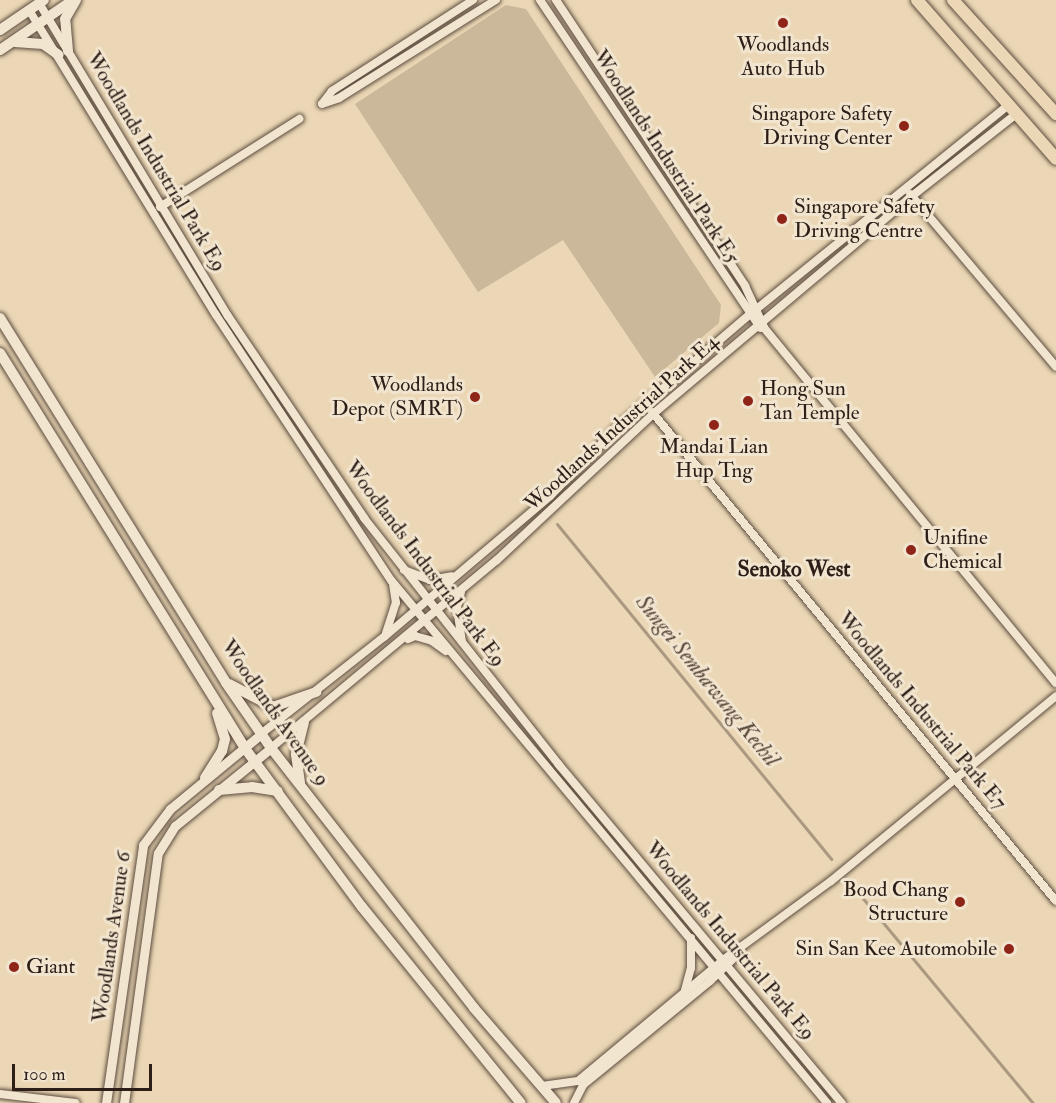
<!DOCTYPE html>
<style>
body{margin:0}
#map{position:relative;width:1056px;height:1103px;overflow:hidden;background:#ebd7b5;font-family:"IM FELL Double Pica",serif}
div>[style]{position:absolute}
.green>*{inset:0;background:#cbb89a}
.stream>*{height:3px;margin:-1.5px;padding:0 1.5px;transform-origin:1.5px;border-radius:1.5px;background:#aa9880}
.roads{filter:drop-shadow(0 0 2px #5c4c3f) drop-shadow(0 0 2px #5c4c3f)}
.minor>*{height:8px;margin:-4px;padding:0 4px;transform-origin:4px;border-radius:4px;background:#f2e5cf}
.tertiary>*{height:9px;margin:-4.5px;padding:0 4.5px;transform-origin:4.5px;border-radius:4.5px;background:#f2e5cf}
.secondary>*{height:10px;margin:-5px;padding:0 5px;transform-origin:5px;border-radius:5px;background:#f2e5cf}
.primary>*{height:12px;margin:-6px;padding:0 6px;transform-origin:6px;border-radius:6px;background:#ebd7b5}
.dots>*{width:16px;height:16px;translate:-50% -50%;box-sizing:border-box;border:3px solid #f2e5cf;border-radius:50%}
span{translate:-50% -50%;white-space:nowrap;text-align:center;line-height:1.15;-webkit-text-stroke:6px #f2e5cf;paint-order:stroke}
.poi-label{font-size:21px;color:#2d1e18}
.right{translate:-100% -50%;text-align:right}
.left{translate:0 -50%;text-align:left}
.street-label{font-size:21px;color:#2d1e18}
.neighbourhood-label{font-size:22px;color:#2d1e18;font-weight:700}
.water-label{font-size:22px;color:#59493c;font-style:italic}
.scale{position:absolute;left:12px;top:1064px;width:140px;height:27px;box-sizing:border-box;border:3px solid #2d1e18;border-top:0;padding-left:8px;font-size:18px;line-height:21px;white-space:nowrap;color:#2d1e18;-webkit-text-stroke:4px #f2e5cf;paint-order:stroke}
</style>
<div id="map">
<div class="green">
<i style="clip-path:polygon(506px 5px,526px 9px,721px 305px,719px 323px,655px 377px,563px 240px,478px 292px,355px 104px)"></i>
</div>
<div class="stream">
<i style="left:557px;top:524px;width:433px;rotate:50.7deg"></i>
<i style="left:851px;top:884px;width:285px;rotate:50.3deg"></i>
</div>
<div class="roads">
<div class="minor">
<i style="left:473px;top:0;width:168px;rotate:147.2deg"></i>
<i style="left:332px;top:91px;width:16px;rotate:128deg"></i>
<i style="left:322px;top:104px;width:18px;rotate:-19deg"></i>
<i style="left:339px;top:98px;width:185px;rotate:-32deg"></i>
<i style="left:540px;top:0;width:395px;rotate:56.1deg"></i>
<i style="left:556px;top:0;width:343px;rotate:56.5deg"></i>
<i style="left:745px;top:286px;width:47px;rotate:65.1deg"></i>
<i style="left:765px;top:329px;width:458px;rotate:50.6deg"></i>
<i style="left:39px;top:3px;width:366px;rotate:58.9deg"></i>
<i style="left:228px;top:316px;width:244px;rotate:56deg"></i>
<i style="left:364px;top:518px;width:315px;rotate:51.7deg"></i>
<i style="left:559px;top:765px;width:441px;rotate:50.1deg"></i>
<i style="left:29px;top:10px;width:358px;rotate:58.5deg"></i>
<i style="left:216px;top:315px;width:318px;rotate:56.6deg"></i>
<i style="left:391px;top:580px;width:681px;rotate:50.18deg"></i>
<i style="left:910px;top:194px;width:226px;rotate:49.8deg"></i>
<i style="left:160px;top:207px;width:165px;rotate:-32.3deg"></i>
<i style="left:652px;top:412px;width:634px;rotate:50.44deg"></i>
<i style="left:404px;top:570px;width:28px;rotate:21deg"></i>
<i style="left:430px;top:580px;width:22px;rotate:-10deg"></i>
<i style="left:461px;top:592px;width:16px;rotate:105deg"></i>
<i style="left:457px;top:607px;width:35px;rotate:82deg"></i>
<i style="left:386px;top:633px;width:32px;rotate:-72deg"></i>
<i style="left:396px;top:603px;width:18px;rotate:-99deg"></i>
<i style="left:408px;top:639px;width:8px;rotate:-23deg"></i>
<i style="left:415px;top:636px;width:18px;rotate:16deg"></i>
<i style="left:432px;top:641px;width:17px;rotate:36deg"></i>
<i style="left:261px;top:734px;width:157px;rotate:-38.3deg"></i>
<i style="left:384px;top:637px;width:218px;rotate:-40.3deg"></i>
<i style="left:550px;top:496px;width:98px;rotate:-45.4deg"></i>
<i style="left:619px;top:426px;width:171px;rotate:-40.5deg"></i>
<i style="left:749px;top:315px;width:332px;rotate:-39deg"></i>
<i style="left:271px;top:748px;width:294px;rotate:-39.8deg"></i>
<i style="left:497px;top:560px;width:214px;rotate:-43.1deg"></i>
<i style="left:653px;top:414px;width:339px;rotate:-40.1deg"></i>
<i style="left:912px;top:196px;width:131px;rotate:-38.2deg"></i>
<i style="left:685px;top:990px;width:23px;rotate:-75deg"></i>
<i style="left:691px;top:968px;width:30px;rotate:-90deg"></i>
<i style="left:542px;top:1086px;width:36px;rotate:-8deg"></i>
<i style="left:578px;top:1081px;width:189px;rotate:-39.8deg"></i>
<i style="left:723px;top:960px;width:134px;rotate:-36.2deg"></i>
<i style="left:831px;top:881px;width:291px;rotate:-39.4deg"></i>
<i style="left:0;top:1094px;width:76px;rotate:6.8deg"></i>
<i style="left:574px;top:1103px;width:20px;rotate:-63deg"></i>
<i style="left:583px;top:1085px;width:164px;rotate:-39.3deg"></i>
<i style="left:710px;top:981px;width:42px;rotate:-44deg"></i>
</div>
<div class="tertiary">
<i style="left:106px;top:1103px;width:261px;rotate:-81.8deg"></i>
<i style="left:143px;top:845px;width:45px;rotate:-53.1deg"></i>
<i style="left:170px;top:809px;width:118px;rotate:-39.5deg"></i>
<i style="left:124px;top:1103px;width:252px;rotate:-82.3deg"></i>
<i style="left:158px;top:853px;width:32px;rotate:-58deg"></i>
<i style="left:175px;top:826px;width:124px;rotate:-39.1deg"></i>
</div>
<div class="secondary">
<i style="left:0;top:30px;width:53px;rotate:-34.3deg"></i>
<i style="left:15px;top:42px;width:28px;rotate:4deg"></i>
<i style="left:43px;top:44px;width:19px;rotate:35deg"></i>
<i style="left:0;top:50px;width:88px;rotate:-34.4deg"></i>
<i style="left:68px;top:51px;width:32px;rotate:-95deg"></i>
<i style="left:65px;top:19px;width:22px;rotate:-60deg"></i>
<i style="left:0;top:318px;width:429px;rotate:58.2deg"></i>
<i style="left:226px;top:683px;width:79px;rotate:55.3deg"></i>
<i style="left:271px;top:748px;width:330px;rotate:52deg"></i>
<i style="left:474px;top:1008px;width:125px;rotate:49.2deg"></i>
<i style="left:0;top:353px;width:463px;rotate:58.2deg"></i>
<i style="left:244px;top:747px;width:199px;rotate:53.6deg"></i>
<i style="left:362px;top:907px;width:252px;rotate:51deg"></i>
<i style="left:229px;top:684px;width:50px;rotate:27.6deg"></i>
<i style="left:273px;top:707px;width:46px;rotate:-19.2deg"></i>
<i style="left:205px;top:778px;width:32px;rotate:-58deg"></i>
<i style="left:222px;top:751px;width:12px;rotate:-76deg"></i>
<i style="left:225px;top:739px;width:27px;rotate:-107deg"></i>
<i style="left:300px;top:783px;width:29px;rotate:-98deg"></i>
<i style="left:296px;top:754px;width:33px;rotate:-76deg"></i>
<i style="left:219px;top:790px;width:33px;rotate:-5deg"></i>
<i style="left:252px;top:787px;width:26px;rotate:9deg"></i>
</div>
<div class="primary">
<i style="left:917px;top:0;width:211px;rotate:48.8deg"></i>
<i style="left:953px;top:0;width:154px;rotate:47.9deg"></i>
</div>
</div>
<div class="dots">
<i style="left:783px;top:23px;background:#8f2418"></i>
<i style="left:904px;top:126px;background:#8f2418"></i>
<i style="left:782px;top:219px;background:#8f2418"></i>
<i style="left:475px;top:397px;background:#8f2418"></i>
<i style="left:748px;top:401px;background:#8f2418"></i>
<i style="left:714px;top:425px;background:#8f2418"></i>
<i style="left:911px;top:550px;background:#8f2418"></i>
<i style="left:960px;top:902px;background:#8f2418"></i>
<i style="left:1009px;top:949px;background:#8f2418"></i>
<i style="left:14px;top:967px;background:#8f2418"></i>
</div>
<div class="poi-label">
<span style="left:783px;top:57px">Woodlands<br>Auto Hub</span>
<span class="right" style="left:892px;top:126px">Singapore Safety<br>Driving Center</span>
<span class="left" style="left:794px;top:219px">Singapore Safety<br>Driving Centre</span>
<span class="right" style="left:463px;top:397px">Woodlands<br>Depot (SMRT)</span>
<span class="left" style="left:760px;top:401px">Hong Sun<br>Tan Temple</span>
<span style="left:714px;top:459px">Mandai Lian<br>Hup Tng</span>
<span class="left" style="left:923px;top:550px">Unifine<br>Chemical</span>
<span class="right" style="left:948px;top:902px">Bood Chang<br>Structure</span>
<span class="right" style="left:997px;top:949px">Sin San Kee Automobile</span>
<span class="left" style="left:26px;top:967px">Giant</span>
</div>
<div class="street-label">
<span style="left:666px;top:157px;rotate:57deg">Woodlands Industrial Park E5</span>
<span style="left:156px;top:162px;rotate:59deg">Woodlands Industrial Park E9</span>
<span style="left:622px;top:423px;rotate:-42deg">Woodlands Industrial Park E4</span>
<span style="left:425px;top:564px;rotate:53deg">Woodlands Industrial Park E9</span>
<span style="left:922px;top:711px;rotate:50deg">Woodlands Industrial Park E7</span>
<span style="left:275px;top:713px;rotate:55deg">Woodlands Avenue 9</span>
<span style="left:112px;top:937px;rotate:-82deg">Woodlands Avenue 6</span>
<span style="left:730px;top:941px;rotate:50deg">Woodlands Industrial Park E9</span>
</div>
<div class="neighbourhood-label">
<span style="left:794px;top:570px">Senoko West</span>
</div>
<div class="water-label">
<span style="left:707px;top:681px;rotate:51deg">Sungei Sembawang Kechil</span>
</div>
<div class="scale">100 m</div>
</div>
